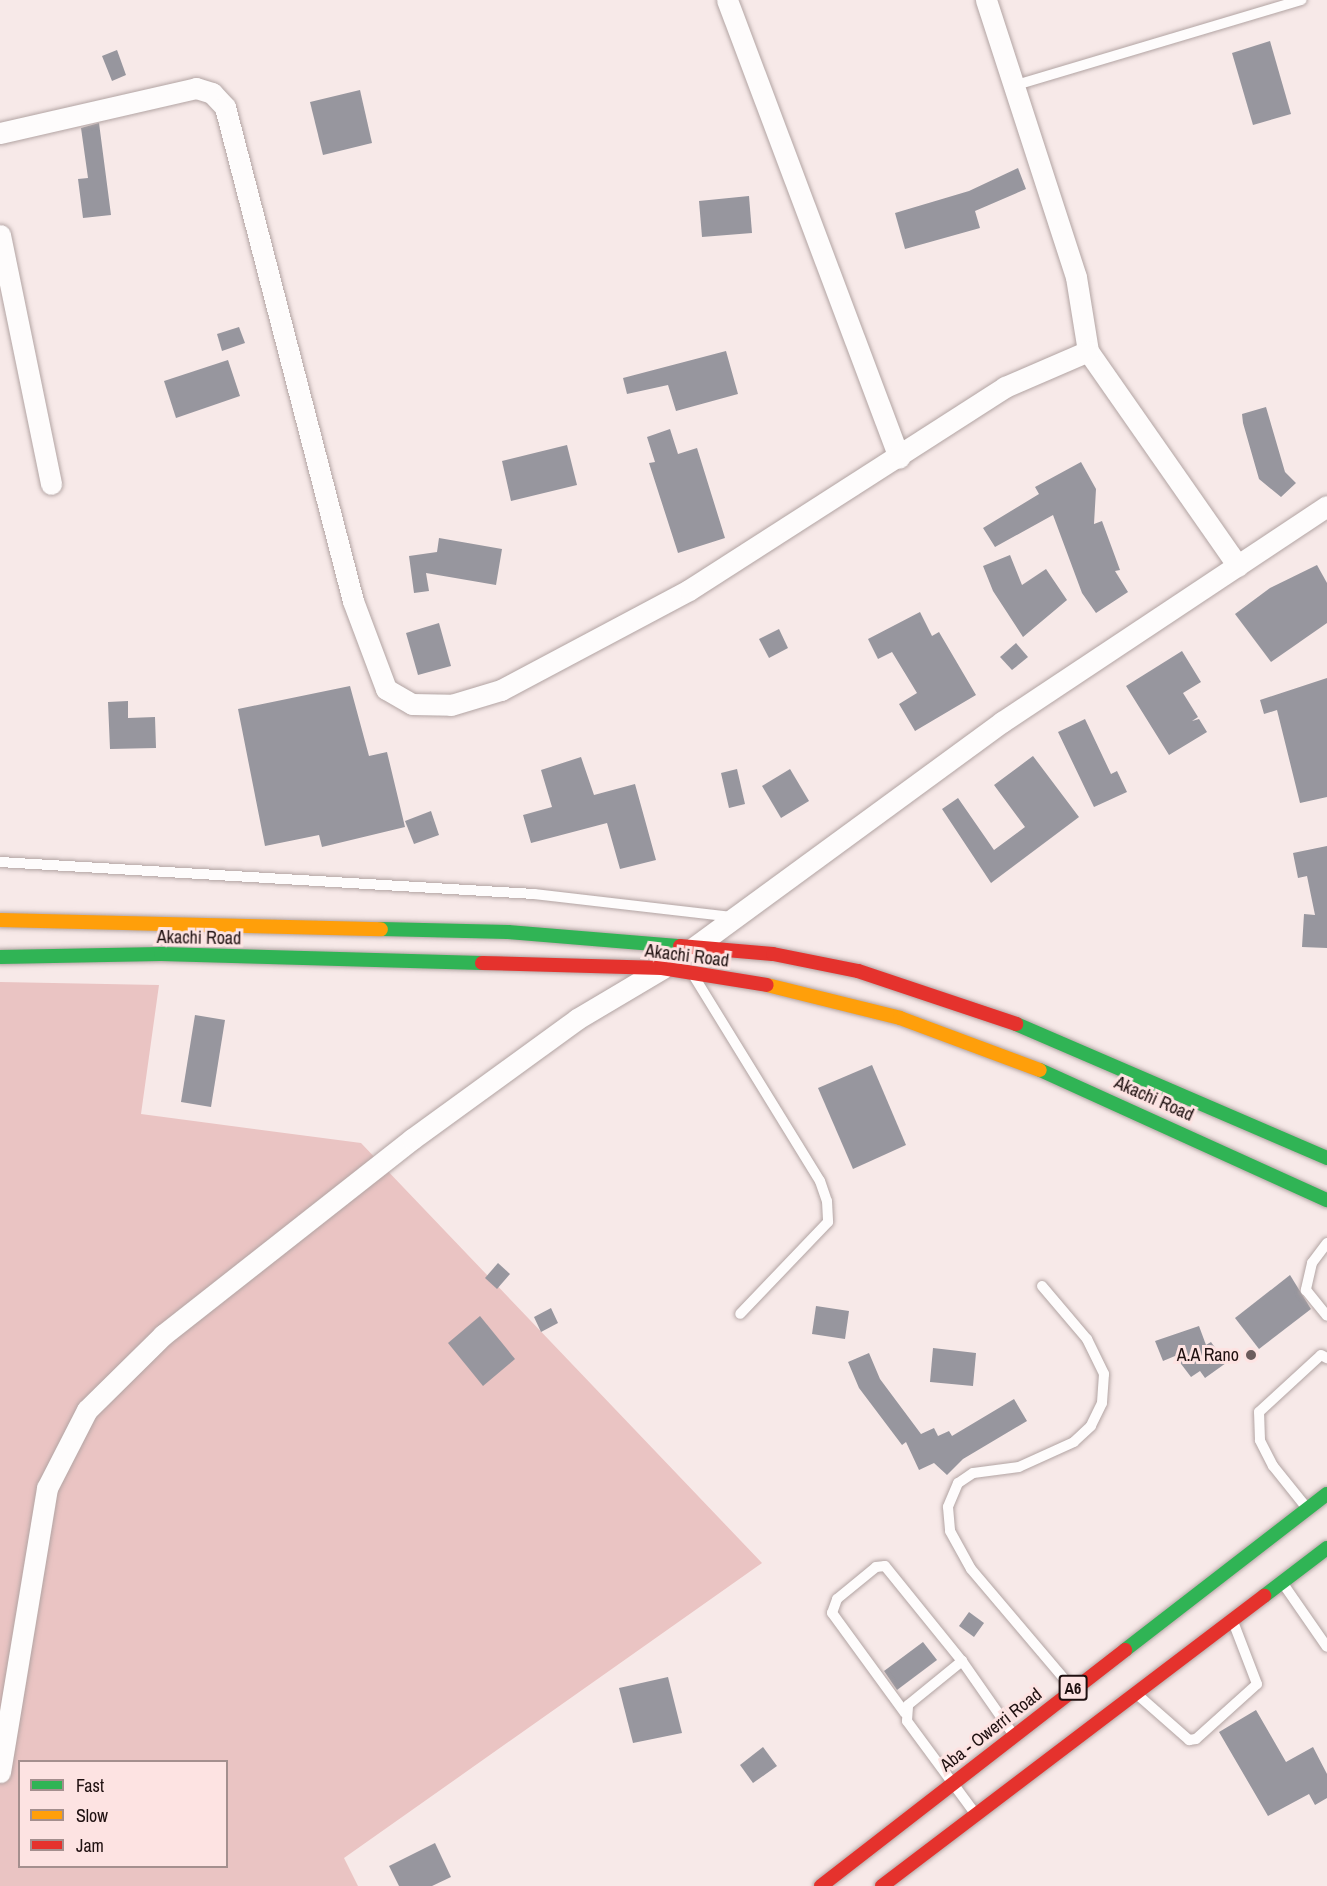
<!DOCTYPE html>
<style>
body{margin:0}
#map{position:relative;width:1327px;height:1886px;overflow:hidden;background:#f7e9e8;font-family:"Archivo Narrow",sans-serif}
div>[style]{position:absolute}
.green>*{inset:0;background:#eac4c3}
.building>*{inset:0;background:#97969e}
.roads{filter:drop-shadow(0 0 2px #b2a4a3) drop-shadow(0 0 2px #b2a4a3)}
.lane>*{height:10px;margin:-5px;padding:0 5px;transform-origin:5px;border-radius:5px;background:#fefcfc}
.street>*{height:21px;margin:-10.5px;padding:0 10.5px;transform-origin:10.5px;border-radius:10.5px;background:#fefcfc}
.fast>*{height:14px;margin:-7px;padding:0 7px;transform-origin:7px;border-radius:7px;background:#30b455}
.slow>*{height:14px;margin:-7px;padding:0 7px;transform-origin:7px;border-radius:7px;background:#ff9f0a}
.jam>*{height:14px;margin:-7px;padding:0 7px;transform-origin:7px;border-radius:7px;background:#e5322d}
.dots>*{width:16px;height:16px;translate:-50% -50%;box-sizing:border-box;border:3px solid #fde3e2;border-radius:50%}
span{translate:-50% -50%;white-space:nowrap;text-align:center;line-height:1.15;-webkit-text-stroke:6px #fde3e2;paint-order:stroke}
.shield-label span{padding:2px 4px;background:#fde3e2;border:2px solid;border-radius:4px;-webkit-text-stroke-width:0}
.shield-label{font-size:16px;color:#1f1010;font-weight:700}
.street-label{font-size:18px;color:#1f1010}
.poi-label{font-size:18px;color:#1f1010}
.right{translate:-100% -50%;text-align:right}
.legend{position:absolute;left:18px;top:1760px;width:210px;height:108px;box-sizing:border-box;background:#fde3e2;border:2px solid #a48f8e;margin:0;padding:8px 10px;list-style:none;font-size:18px;color:#1f1010}
.legend li{display:flex;align-items:center;gap:12px;height:30px}
.legend b{width:30px;border:2px solid #a48f8e}
</style>
<div id="map">
<div class="green">
<i style="clip-path:polygon(evenodd,0 982px,159px 985px,141px 1114px,361px 1143px,762px 1563px,344px 1858px,358px 1886px,0 1886px,0 982px,20px 1762px,226px 1762px,226px 1866px,20px 1866px,20px 1762px)"></i>
</div>
<div class="building">
<i style="clip-path:polygon(1270px 41px,1291px 114px,1253px 125px,1232px 53px)"></i>
<i style="clip-path:polygon(117px 50px,126px 75px,112px 81px,102px 56px)"></i>
<i style="clip-path:polygon(360px 90px,372px 143px,323px 155px,310px 102px)"></i>
<i style="clip-path:polygon(99px 123px,111px 215px,83px 218px,78px 179px,88px 178px,81px 128px)"></i>
<i style="clip-path:polygon(1018px 168px,1026px 189px,975px 211px,980px 228px,905px 249px,895px 213px,969px 191px)"></i>
<i style="clip-path:polygon(749px 196px,752px 233px,702px 237px,699px 201px)"></i>
<i style="clip-path:polygon(239px 327px,245px 343px,222px 351px,217px 334px)"></i>
<i style="clip-path:polygon(726px 351px,738px 394px,676px 411px,668px 385px,627px 394px,623px 378px)"></i>
<i style="clip-path:polygon(228px 360px,240px 396px,176px 418px,164px 381px)"></i>
<i style="clip-path:polygon(1266px 407px,1285px 472px,1296px 483px,1281px 497px,1259px 479px,1243px 423px,1242px 414px)"></i>
<i style="clip-path:polygon(670px 429px,678px 454px,697px 448px,725px 538px,678px 553px,649px 463px,655px 462px,647px 437px)"></i>
<i style="clip-path:polygon(567px 445px,577px 485px,511px 501px,502px 461px)"></i>
<i style="clip-path:polygon(1081px 462px,1096px 489px,1094px 524px,1102px 521px,1120px 570px,1115px 571px,1128px 592px,1096px 613px,1082px 593px,1053px 515px,995px 547px,983px 528px,1039px 494px,1035px 487px)"></i>
<i style="clip-path:polygon(439px 538px,502px 549px,496px 585px,426px 573px,429px 591px,414px 593px,409px 556px,437px 552px)"></i>
<i style="clip-path:polygon(1010px 555px,1022px 585px,1046px 569px,1067px 600px,1023px 637px,993px 591px,983px 566px)"></i>
<i style="clip-path:polygon(1317px 565px,1327px 583px,1327px 623px,1271px 662px,1235px 614px,1270px 588px)"></i>
<i style="clip-path:polygon(920px 612px,932px 636px,939px 632px,976px 695px,915px 731px,899px 704px,917px 693px,892px 652px,878px 659px,868px 639px)"></i>
<i style="clip-path:polygon(439px 623px,451px 666px,418px 675px,406px 633px)"></i>
<i style="clip-path:polygon(779px 629px,788px 648px,769px 658px,759px 639px)"></i>
<i style="clip-path:polygon(1016px 643px,1028px 657px,1012px 670px,1000px 657px)"></i>
<i style="clip-path:polygon(1182px 651px,1201px 682px,1183px 693px,1198px 717px,1192px 721px,1199px 719px,1207px 732px,1169px 755px,1126px 686px)"></i>
<i style="clip-path:polygon(1327px 678px,1327px 797px,1300px 803px,1277px 710px,1264px 714px,1260px 700px)"></i>
<i style="clip-path:polygon(350px 686px,369px 756px,387px 752px,405px 827px,322px 847px,319px 835px,265px 846px,238px 709px)"></i>
<i style="clip-path:polygon(128px 701px,128px 718px,155px 717px,156px 748px,110px 749px,108px 702px)"></i>
<i style="clip-path:polygon(1085px 719px,1111px 774px,1117px 771px,1127px 792px,1094px 807px,1058px 732px)"></i>
<i style="clip-path:polygon(1033px 756px,1079px 817px,991px 883px,942px 809px,958px 798px,994px 850px,1025px 827px,994px 785px)"></i>
<i style="clip-path:polygon(581px 757px,594px 795px,635px 784px,656px 860px,620px 869px,607px 823px,531px 843px,523px 815px,552px 807px,541px 770px)"></i>
<i style="clip-path:polygon(737px 769px,745px 804px,729px 808px,721px 773px)"></i>
<i style="clip-path:polygon(790px 769px,809px 801px,781px 818px,762px 786px)"></i>
<i style="clip-path:polygon(431px 811px,439px 835px,414px 844px,405px 821px)"></i>
<i style="clip-path:polygon(1327px 846px,1327px 948px,1302px 947px,1304px 914px,1315px 915px,1307px 876px,1298px 878px,1293px 853px)"></i>
<i style="clip-path:polygon(195px 1015px,225px 1020px,211px 1107px,181px 1102px)"></i>
<i style="clip-path:polygon(872px 1065px,906px 1145px,853px 1169px,818px 1088px)"></i>
<i style="clip-path:polygon(498px 1263px,510px 1274px,497px 1289px,485px 1278px)"></i>
<i style="clip-path:polygon(1290px 1275px,1311px 1309px,1259px 1349px,1235px 1318px)"></i>
<i style="clip-path:polygon(816px 1306px,849px 1311px,845px 1339px,812px 1334px)"></i>
<i style="clip-path:polygon(551px 1308px,558px 1323px,541px 1332px,534px 1317px)"></i>
<i style="clip-path:polygon(480px 1316px,515px 1359px,483px 1386px,448px 1343px)"></i>
<i style="clip-path:polygon(1199px 1326px,1206px 1345px,1211px 1342px,1226px 1363px,1205px 1378px,1200px 1371px,1191px 1377px,1175px 1356px,1163px 1361px,1155px 1341px)"></i>
<i style="clip-path:polygon(933px 1348px,976px 1353px,973px 1386px,930px 1382px)"></i>
<i style="clip-path:polygon(869px 1353px,880px 1379px,921px 1434px,934px 1428px,938px 1436px,949px 1431px,952px 1436px,1014px 1399px,1027px 1421px,963px 1459px,947px 1475px,934px 1463px,919px 1470px,906px 1442px,902px 1445px,859px 1388px,848px 1362px)"></i>
<i style="clip-path:polygon(969px 1612px,984px 1623px,974px 1637px,959px 1626px)"></i>
<i style="clip-path:polygon(923px 1642px,937px 1660px,897px 1690px,884px 1671px)"></i>
<i style="clip-path:polygon(668px 1677px,682px 1733px,633px 1743px,619px 1688px)"></i>
<i style="clip-path:polygon(1256px 1710px,1286px 1762px,1313px 1747px,1327px 1774px,1327px 1798px,1315px 1805px,1309px 1794px,1268px 1816px,1219px 1732px)"></i>
<i style="clip-path:polygon(763px 1747px,777px 1766px,753px 1783px,740px 1765px)"></i>
<i style="clip-path:polygon(435px 1843px,451px 1877px,432px 1886px,399px 1886px,389px 1866px)"></i>
</div>
<div class="roads">
<div class="lane">
<i style="left:1016px;top:85px;width:298px;rotate:-16.6deg"></i>
<i style="left:0;top:862px;width:535px;rotate:3.43deg"></i>
<i style="left:534px;top:894px;width:199px;rotate:6.6deg"></i>
<i style="left:695px;top:978px;width:238px;rotate:58.4deg"></i>
<i style="left:820px;top:1181px;width:21px;rotate:71deg"></i>
<i style="left:827px;top:1201px;width:21px;rotate:87deg"></i>
<i style="left:828px;top:1222px;width:127px;rotate:133.7deg"></i>
<i style="left:1327px;top:1243px;width:25px;rotate:127deg"></i>
<i style="left:1312px;top:1263px;width:28px;rotate:103deg"></i>
<i style="left:1306px;top:1290px;width:33px;rotate:51deg"></i>
<i style="left:1042px;top:1286px;width:70px;rotate:49.7deg"></i>
<i style="left:1087px;top:1339px;width:39px;rotate:64deg"></i>
<i style="left:1104px;top:1374px;width:29px;rotate:94deg"></i>
<i style="left:1102px;top:1403px;width:25px;rotate:116deg"></i>
<i style="left:1091px;top:1426px;width:23px;rotate:137deg"></i>
<i style="left:1074px;top:1442px;width:60px;rotate:155.6deg"></i>
<i style="left:1019px;top:1467px;width:46px;rotate:172.6deg"></i>
<i style="left:973px;top:1473px;width:18px;rotate:146deg"></i>
<i style="left:958px;top:1483px;width:26px;rotate:113deg"></i>
<i style="left:948px;top:1507px;width:24px;rotate:85deg"></i>
<i style="left:950px;top:1531px;width:43px;rotate:61.1deg"></i>
<i style="left:971px;top:1569px;width:156px;rotate:49.7deg"></i>
<i style="left:1306px;top:1507px;width:53px;rotate:-128.8deg"></i>
<i style="left:1273px;top:1466px;width:29px;rotate:-117deg"></i>
<i style="left:1260px;top:1440px;width:28px;rotate:-92deg"></i>
<i style="left:1259px;top:1412px;width:84px;rotate:-42.6deg"></i>
<i style="left:1321px;top:1355px;width:7px;rotate:27deg"></i>
<i style="left:1284px;top:1585px;width:75px;rotate:55.3deg"></i>
<i style="left:1139px;top:1696px;width:67px;rotate:41.3deg"></i>
<i style="left:1189px;top:1740px;width:7px;rotate:-8deg"></i>
<i style="left:1196px;top:1739px;width:82px;rotate:-42deg"></i>
<i style="left:1257px;top:1684px;width:64px;rotate:-111deg"></i>
<i style="left:905px;top:1713px;width:124px;rotate:-126.1deg"></i>
<i style="left:832px;top:1613px;width:15px;rotate:-70deg"></i>
<i style="left:837px;top:1599px;width:50px;rotate:-39.4deg"></i>
<i style="left:876px;top:1567px;width:9px;rotate:-6deg"></i>
<i style="left:885px;top:1566px;width:122px;rotate:51deg"></i>
<i style="left:974px;top:1812px;width:113px;rotate:-126.4deg"></i>
<i style="left:907px;top:1721px;width:16px;rotate:-86deg"></i>
<i style="left:908px;top:1705px;width:70px;rotate:-39.2deg"></i>
<i style="left:962px;top:1661px;width:89px;rotate:55.1deg"></i>
</div>
<div class="street">
<i style="left:727px;top:0;width:489px;rotate:69.4deg"></i>
<i style="left:986px;top:0;width:291px;rotate:72deg"></i>
<i style="left:1076px;top:277px;width:75px;rotate:80.8deg"></i>
<i style="left:1088px;top:351px;width:262px;rotate:55.1deg"></i>
<i style="left:0;top:133px;width:201px;rotate:-12.9deg"></i>
<i style="left:196px;top:88px;width:17px;rotate:17deg"></i>
<i style="left:212px;top:93px;width:19px;rotate:47deg"></i>
<i style="left:225px;top:107px;width:510px;rotate:75.47deg"></i>
<i style="left:353px;top:601px;width:94px;rotate:69.4deg"></i>
<i style="left:386px;top:689px;width:30px;rotate:30deg"></i>
<i style="left:412px;top:704px;width:39px;rotate:1deg"></i>
<i style="left:451px;top:705px;width:52px;rotate:-16.7deg"></i>
<i style="left:501px;top:690px;width:213px;rotate:-28deg"></i>
<i style="left:689px;top:590px;width:376px;rotate:-32.7deg"></i>
<i style="left:1005px;top:387px;width:90px;rotate:-23.4deg"></i>
<i style="left:0;top:235px;width:254px;rotate:78.4deg"></i>
<i style="left:689px;top:951px;width:388px;rotate:-36.2deg"></i>
<i style="left:1002px;top:722px;width:390px;rotate:-33.6deg"></i>
<i style="left:0;top:1772px;width:288px;rotate:-80.6deg"></i>
<i style="left:47px;top:1488px;width:88px;rotate:-62.9deg"></i>
<i style="left:87px;top:1410px;width:107px;rotate:-44.6deg"></i>
<i style="left:163px;top:1335px;width:317px;rotate:-38.2deg"></i>
<i style="left:412px;top:1139px;width:204px;rotate:-36deg"></i>
<i style="left:577px;top:1019px;width:100px;rotate:-30.7deg"></i>
</div>
<div class="fast">
<i style="left:381px;top:929px;width:127px;rotate:1.4deg"></i>
<i style="left:508px;top:932px;width:173px;rotate:4.7deg"></i>
<i style="left:0;top:957px;width:161px;rotate:-1.1deg"></i>
<i style="left:161px;top:954px;width:321px;rotate:1.6deg"></i>
<i style="left:1016px;top:1024px;width:339px;rotate:23.3deg"></i>
<i style="left:1040px;top:1070px;width:315px;rotate:24.4deg"></i>
<i style="left:1264px;top:1596px;width:79px;rotate:-37.3deg"></i>
<i style="left:1125px;top:1650px;width:255px;rotate:-37.7deg"></i>
</div>
<div class="slow">
<i style="left:0;top:920px;width:381px;rotate:1.4deg"></i>
<i style="left:767px;top:985px;width:137px;rotate:13.9deg"></i>
<i style="left:900px;top:1018px;width:149px;rotate:20.4deg"></i>
</div>
<div class="jam">
<i style="left:680px;top:946px;width:93px;rotate:4.9deg"></i>
<i style="left:773px;top:954px;width:87px;rotate:11.3deg"></i>
<i style="left:858px;top:971px;width:167px;rotate:18.5deg"></i>
<i style="left:482px;top:963px;width:180px;rotate:1.6deg"></i>
<i style="left:662px;top:968px;width:106px;rotate:9.2deg"></i>
<i style="left:821px;top:1886px;width:385px;rotate:-37.8deg"></i>
<i style="left:882px;top:1886px;width:480px;rotate:-37.2deg"></i>
</div>
</div>
<div class="dots">
<i style="left:1251px;top:1355px;background:#6b5c5c"></i>
</div>
<div class="shield-label">
<span style="left:1073px;top:1688px">A6</span>
</div>
<div class="street-label">
<span style="left:199px;top:938px;rotate:1deg">Akachi Road</span>
<span style="left:687px;top:956px;rotate:7deg">Akachi Road</span>
<span style="left:1154px;top:1099px;rotate:24deg">Akachi Road</span>
<span style="left:991px;top:1730px;rotate:-38deg">Aba - Owerri Road</span>
</div>
<div class="poi-label">
<span class="right" style="left:1239px;top:1355px">A.A Rano</span>
</div>
<ul class="legend">
<li><b style="height:8px;background:#30b455"></b>Fast</li>
<li><b style="height:8px;background:#ff9f0a"></b>Slow</li>
<li><b style="height:8px;background:#e5322d"></b>Jam</li>
</ul>
</div>
